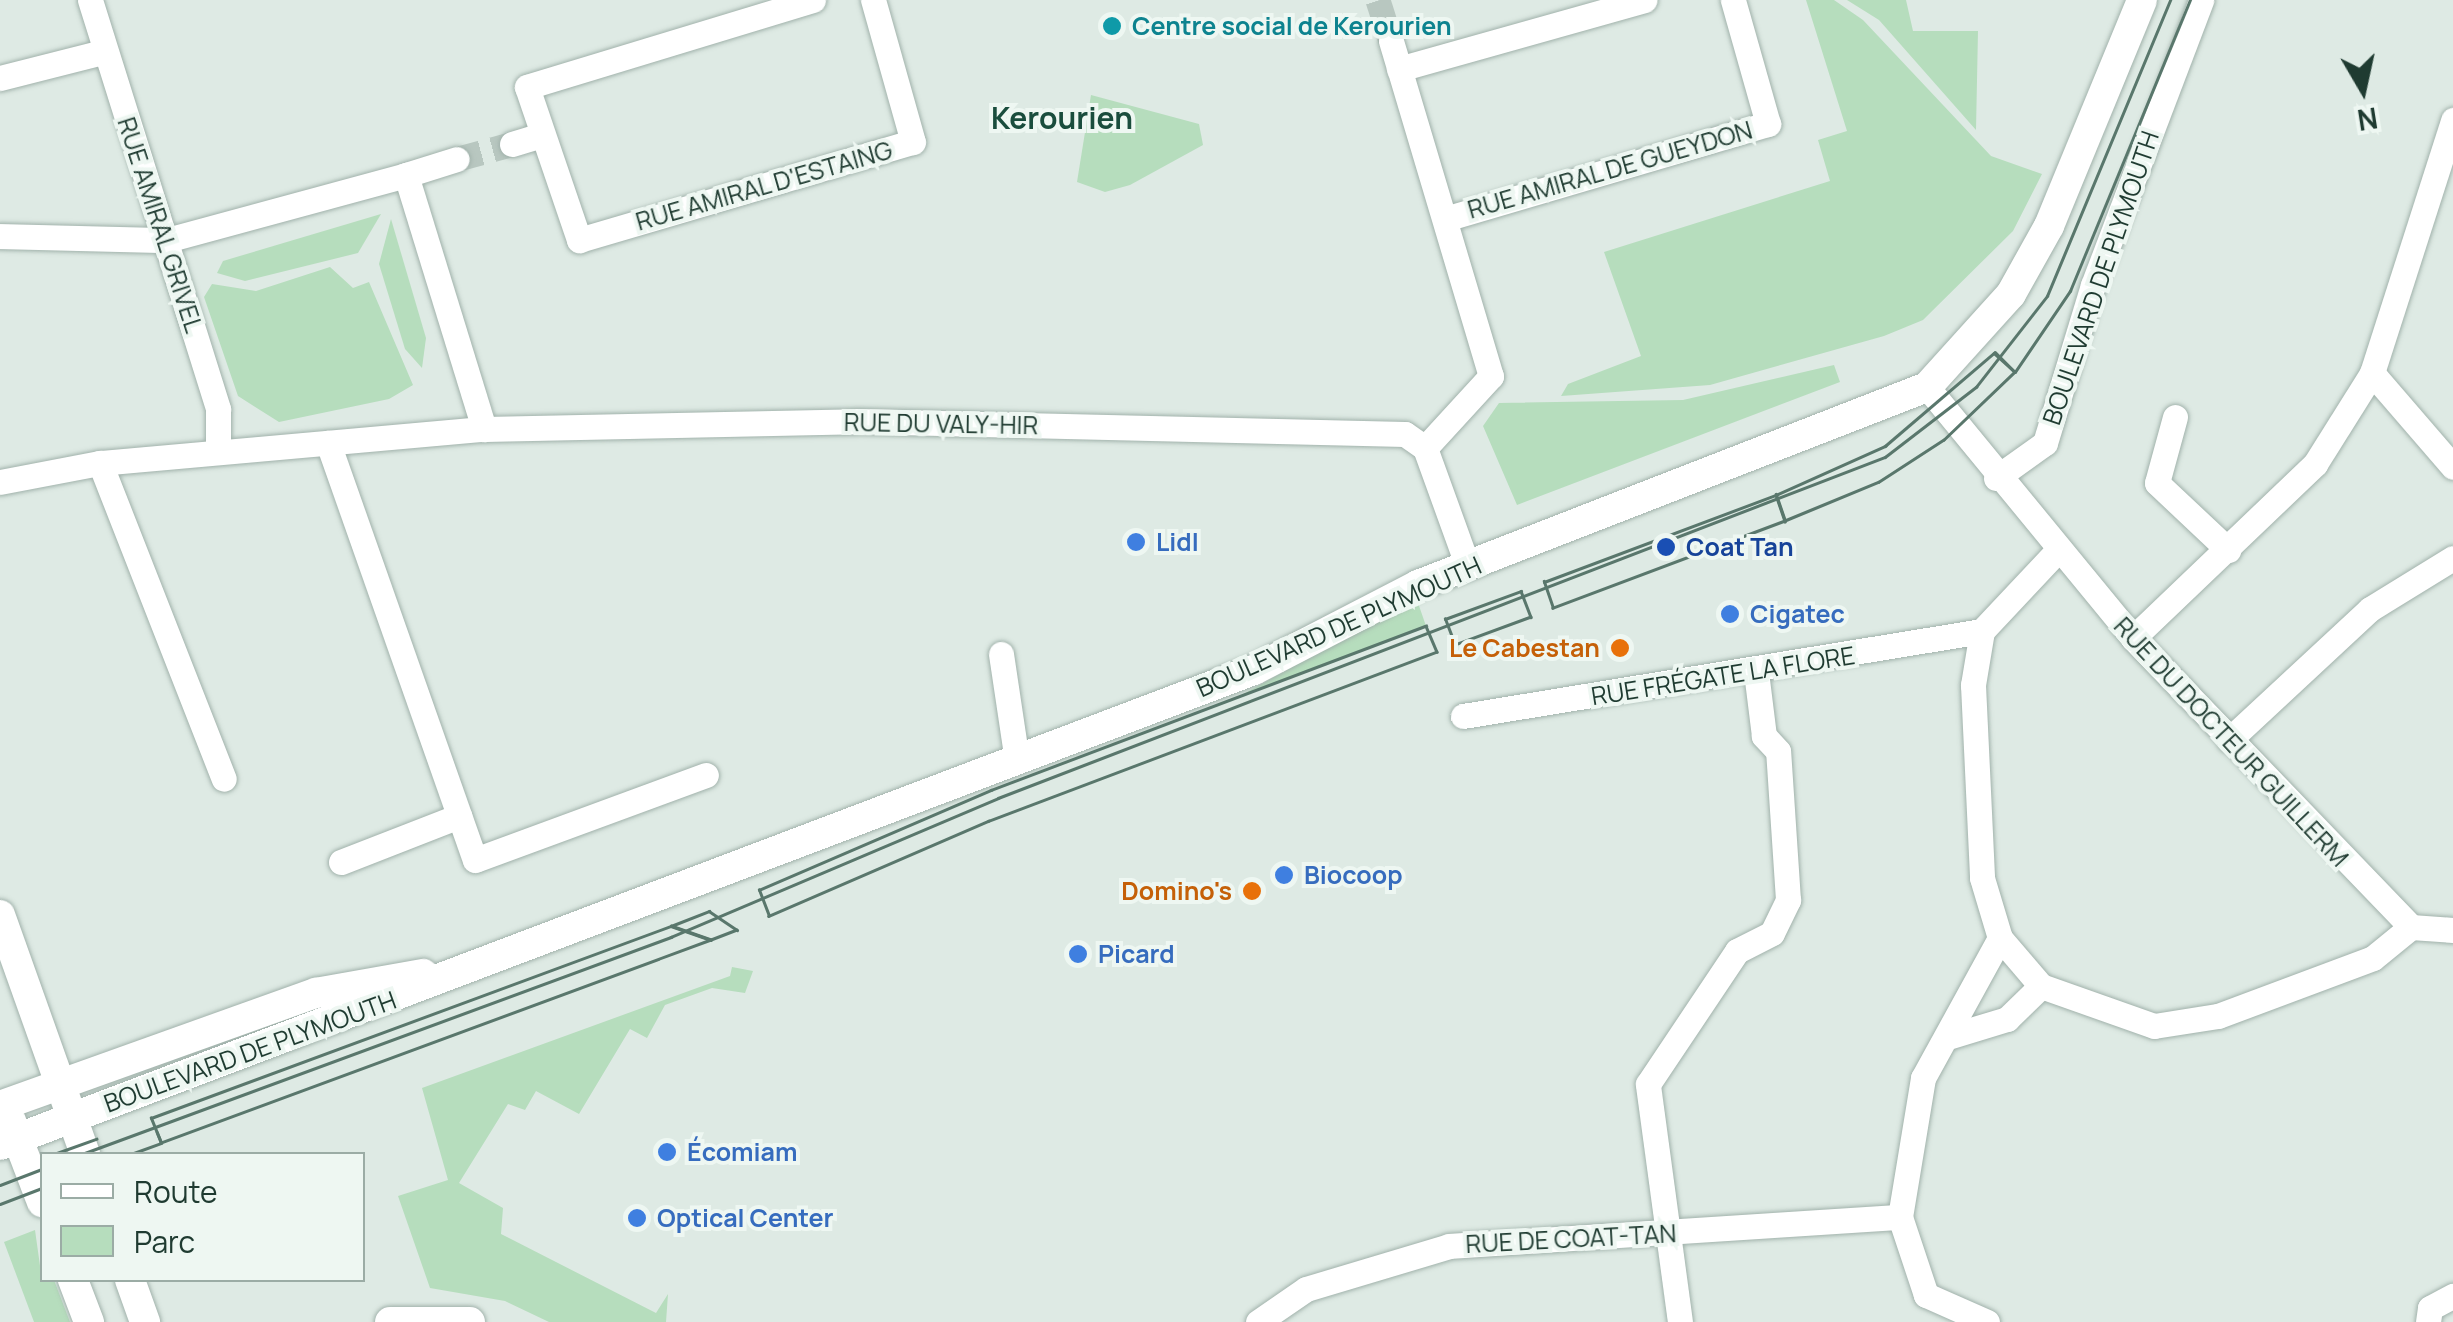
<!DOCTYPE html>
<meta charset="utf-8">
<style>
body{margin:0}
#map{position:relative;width:2453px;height:1322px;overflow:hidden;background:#deeae4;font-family:Manrope,sans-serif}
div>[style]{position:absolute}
.green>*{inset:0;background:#b6ddbd}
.street-tunnel>*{height:25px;margin-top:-12.5px;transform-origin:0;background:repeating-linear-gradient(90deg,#b8c7c0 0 25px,transparent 0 37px)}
.roads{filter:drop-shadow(0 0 2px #a1b2ab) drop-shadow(0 0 2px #a1b2ab)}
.street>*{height:25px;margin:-12.5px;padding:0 12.5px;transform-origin:12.5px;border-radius:12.5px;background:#fff}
.secondary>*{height:30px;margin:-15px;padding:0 15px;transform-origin:15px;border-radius:15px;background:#fff}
.tram>*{height:2.5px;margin:-1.25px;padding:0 1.25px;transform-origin:1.25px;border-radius:1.25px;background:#59776c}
.dots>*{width:28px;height:28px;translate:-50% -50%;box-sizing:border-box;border:5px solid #eef7f2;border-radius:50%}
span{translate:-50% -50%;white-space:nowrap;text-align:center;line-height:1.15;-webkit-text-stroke:8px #eef7f2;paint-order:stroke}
.culture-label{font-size:25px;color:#0d838f;font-weight:700}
.left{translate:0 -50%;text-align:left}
.street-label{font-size:25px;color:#1f3b31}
.shop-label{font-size:25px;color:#366cbe;font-weight:700}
.transit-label{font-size:25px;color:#164399;font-weight:700}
.food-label{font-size:25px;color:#c56008;font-weight:700}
.right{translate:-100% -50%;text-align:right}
.quarter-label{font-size:30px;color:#1a4d3d;font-weight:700}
.legend{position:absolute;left:40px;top:1152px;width:325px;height:130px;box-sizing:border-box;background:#eef7f2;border:2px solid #9baca5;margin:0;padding:12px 18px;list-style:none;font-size:30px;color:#1f3b31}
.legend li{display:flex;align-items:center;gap:20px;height:50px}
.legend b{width:50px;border:2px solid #9baca5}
.north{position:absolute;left:2313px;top:40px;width:100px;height:100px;-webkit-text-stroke:8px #eef7f2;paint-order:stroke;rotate:171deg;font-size:28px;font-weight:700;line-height:40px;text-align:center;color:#1f3b31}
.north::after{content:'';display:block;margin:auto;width:35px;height:45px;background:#1f3b31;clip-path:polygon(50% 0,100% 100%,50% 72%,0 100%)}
</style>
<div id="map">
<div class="green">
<i style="clip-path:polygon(1806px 0,1834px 0,1863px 20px,1991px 156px,2042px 174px,2013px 231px,1923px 320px,1884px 336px,1710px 385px,1561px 396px,1568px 384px,1641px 356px,1604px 252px,1830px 181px,1818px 140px,1847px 131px)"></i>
<i style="clip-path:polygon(1847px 0,1906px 0,1913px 31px,1978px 31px,1976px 130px,1879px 20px)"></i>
<i style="clip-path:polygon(1091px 95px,1199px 124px,1203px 145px,1130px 185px,1105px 192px,1077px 182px)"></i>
<i style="clip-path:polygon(381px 214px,358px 253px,245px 281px,217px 273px,223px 261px)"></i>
<i style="clip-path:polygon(391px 219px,426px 338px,422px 368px,405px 349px,379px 264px)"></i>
<i style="clip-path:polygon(330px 267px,353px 288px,369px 282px,413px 385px,389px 399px,279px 422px,238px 396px,204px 297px,212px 284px,256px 291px)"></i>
<i style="clip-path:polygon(1834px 365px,1840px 382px,1517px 505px,1483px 426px,1499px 403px,1683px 400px)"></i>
<i style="clip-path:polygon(1417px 600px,1426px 626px,1236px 698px,1314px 655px)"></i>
<i style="clip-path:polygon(732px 967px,753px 971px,745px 993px,712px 988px,665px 1005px,647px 1038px,630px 1029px,579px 1114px,536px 1091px,525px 1110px,508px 1104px,459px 1183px,503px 1208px,501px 1234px,656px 1313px,668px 1294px,666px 1322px,549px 1322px,505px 1301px,430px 1288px,398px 1196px,448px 1180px,422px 1088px,730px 976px)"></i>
<i style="clip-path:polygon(35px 1230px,42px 1280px,54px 1280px,70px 1322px,34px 1322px,4px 1242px)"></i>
</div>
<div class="street-tunnel">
<i style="left:1378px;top:0;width:43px;rotate:72.4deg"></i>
<i style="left:457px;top:159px;width:57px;rotate:-15.3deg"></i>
</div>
<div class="roads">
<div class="street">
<i style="left:90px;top:0;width:429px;rotate:72.6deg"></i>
<i style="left:218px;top:409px;width:43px;rotate:90deg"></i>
<i style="left:813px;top:0;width:299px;rotate:163.1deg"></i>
<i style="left:527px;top:87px;width:162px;rotate:71.2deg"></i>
<i style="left:579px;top:240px;width:348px;rotate:-16.4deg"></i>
<i style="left:913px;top:142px;width:148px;rotate:-105.7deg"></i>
<i style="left:1391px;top:41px;width:350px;rotate:73.4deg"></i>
<i style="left:1491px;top:376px;width:98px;rotate:132.5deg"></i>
<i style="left:1399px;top:69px;width:255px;rotate:-15.7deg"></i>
<i style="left:0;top:78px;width:106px;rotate:-14.2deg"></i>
<i style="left:512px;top:144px;width:31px;rotate:-17deg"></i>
<i style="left:406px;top:175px;width:53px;rotate:-17.4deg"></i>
<i style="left:1445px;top:219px;width:337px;rotate:-16.4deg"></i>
<i style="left:1768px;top:124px;width:129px;rotate:-105.8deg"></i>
<i style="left:0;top:236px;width:167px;rotate:1.4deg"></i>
<i style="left:167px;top:240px;width:248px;rotate:-15.2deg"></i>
<i style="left:406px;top:175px;width:266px;rotate:72.9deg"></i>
<i style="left:2372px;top:373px;width:124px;rotate:49.2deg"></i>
<i style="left:1927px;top:387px;width:325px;rotate:50.6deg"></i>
<i style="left:2133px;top:638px;width:401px;rotate:46.1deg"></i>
<i style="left:2175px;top:417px;width:68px;rotate:105.3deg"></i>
<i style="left:2157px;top:483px;width:98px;rotate:43.3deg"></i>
<i style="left:328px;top:443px;width:442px;rotate:70.6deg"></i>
<i style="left:475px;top:860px;width:246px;rotate:-20.2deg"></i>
<i style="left:100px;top:463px;width:339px;rotate:68.6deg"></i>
<i style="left:1996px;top:478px;width:60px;rotate:-35.5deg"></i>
<i style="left:2045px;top:443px;width:165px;rotate:-73.1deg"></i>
<i style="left:2093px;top:285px;width:305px;rotate:-69.2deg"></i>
<i style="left:0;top:482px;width:102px;rotate:-10.8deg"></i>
<i style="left:100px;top:463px;width:386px;rotate:-5.1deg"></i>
<i style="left:484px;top:429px;width:373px;rotate:-1.2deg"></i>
<i style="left:857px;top:421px;width:548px;rotate:1.36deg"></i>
<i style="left:1405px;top:434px;width:24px;rotate:35deg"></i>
<i style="left:1425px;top:448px;width:127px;rotate:70.1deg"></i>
<i style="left:2058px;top:550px;width:111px;rotate:133.2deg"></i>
<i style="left:1982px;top:631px;width:55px;rotate:99.5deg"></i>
<i style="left:1973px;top:685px;width:193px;rotate:87.3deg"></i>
<i style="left:1982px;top:878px;width:63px;rotate:73.3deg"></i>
<i style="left:2000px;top:938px;width:63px;rotate:49.5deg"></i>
<i style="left:2041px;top:986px;width:120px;rotate:19.5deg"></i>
<i style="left:2154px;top:1026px;width:65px;rotate:-8.9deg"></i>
<i style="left:2218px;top:1016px;width:165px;rotate:-20.5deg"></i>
<i style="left:2373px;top:958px;width:49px;rotate:-39.2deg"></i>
<i style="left:2133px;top:638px;width:252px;rotate:-43.7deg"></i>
<i style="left:2315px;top:464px;width:107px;rotate:-57.9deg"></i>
<i style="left:2372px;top:373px;width:266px;rotate:-72.2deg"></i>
<i style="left:1001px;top:654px;width:108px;rotate:81.5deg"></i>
<i style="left:1463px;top:716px;width:526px;rotate:-9.3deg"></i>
<i style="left:2229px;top:740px;width:192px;rotate:-42.9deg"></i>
<i style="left:2370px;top:609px;width:97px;rotate:-31.6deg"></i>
<i style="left:341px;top:862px;width:127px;rotate:-21.3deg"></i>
<i style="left:2411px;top:927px;width:42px;rotate:4.1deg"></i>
<i style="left:1951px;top:1036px;width:59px;rotate:-16.9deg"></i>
<i style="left:2007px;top:1019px;width:47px;rotate:-44.1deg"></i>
<i style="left:1258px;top:1322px;width:58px;rotate:-34.5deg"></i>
<i style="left:1306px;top:1289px;width:149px;rotate:-16.7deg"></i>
<i style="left:1449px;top:1246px;width:452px;rotate:-3.7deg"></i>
<i style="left:1680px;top:1322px;width:240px;rotate:-97.7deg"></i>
<i style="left:1648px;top:1084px;width:160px;rotate:-56.2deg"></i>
<i style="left:1737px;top:951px;width:39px;rotate:-27deg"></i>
<i style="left:1772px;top:933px;width:37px;rotate:-64deg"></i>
<i style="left:1788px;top:900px;width:149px;rotate:-93.8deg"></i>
<i style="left:1778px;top:751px;width:21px;rotate:-133deg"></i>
<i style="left:1764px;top:736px;width:64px;rotate:-97.1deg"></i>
<i style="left:1987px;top:1322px;width:67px;rotate:-156.1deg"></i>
<i style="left:1926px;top:1295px;width:82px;rotate:-108.4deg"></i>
<i style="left:1900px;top:1217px;width:141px;rotate:-80.6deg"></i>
<i style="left:1923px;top:1078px;width:160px;rotate:-61.2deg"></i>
<i style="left:2428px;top:1322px;width:14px;rotate:-82deg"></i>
<i style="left:2430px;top:1308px;width:26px;rotate:-28deg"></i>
</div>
<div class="secondary">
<i style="left:0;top:915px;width:254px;rotate:70.4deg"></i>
<i style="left:0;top:1106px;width:336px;rotate:-19.7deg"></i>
<i style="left:316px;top:993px;width:109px;rotate:-10.1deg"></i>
<i style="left:11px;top:1121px;width:87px;rotate:69.1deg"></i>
<i style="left:0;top:1145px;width:1341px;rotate:-20.75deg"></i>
<i style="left:1254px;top:670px;width:185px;rotate:-27.4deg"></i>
<i style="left:1418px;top:585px;width:546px;rotate:-21.26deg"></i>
<i style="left:1927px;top:387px;width:125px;rotate:-47.9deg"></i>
<i style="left:2011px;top:294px;width:78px;rotate:-60.8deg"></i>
<i style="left:2049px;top:226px;width:244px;rotate:-67.6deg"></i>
<i style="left:73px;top:1280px;width:45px;rotate:69.1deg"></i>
<i style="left:130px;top:1280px;width:45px;rotate:70.3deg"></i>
<i style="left:390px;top:1322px;width:80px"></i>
</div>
</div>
<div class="tram">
<i style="left:1995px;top:352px;width:28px;rotate:45deg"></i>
<i style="left:2015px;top:372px;width:98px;rotate:-55.8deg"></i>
<i style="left:2070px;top:291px;width:315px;rotate:-67.6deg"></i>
<i style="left:1994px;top:353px;width:28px;rotate:42deg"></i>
<i style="left:2015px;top:372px;width:98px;rotate:136.2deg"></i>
<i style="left:1944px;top:440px;width:77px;rotate:147.1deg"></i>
<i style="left:1879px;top:482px;width:102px;rotate:157.5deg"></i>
<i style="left:1785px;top:521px;width:28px;rotate:-109deg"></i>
<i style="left:1776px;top:495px;width:120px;rotate:-24.2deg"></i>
<i style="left:1885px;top:446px;width:143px;rotate:-40.5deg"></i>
<i style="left:1776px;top:495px;width:28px;rotate:71deg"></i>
<i style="left:1785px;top:521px;width:248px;rotate:159.4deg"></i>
<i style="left:1553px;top:608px;width:28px;rotate:-109deg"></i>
<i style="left:1544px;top:582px;width:248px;rotate:-20.6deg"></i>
<i style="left:1521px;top:591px;width:28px;rotate:69deg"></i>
<i style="left:1531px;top:617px;width:81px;rotate:159.8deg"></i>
<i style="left:1455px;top:645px;width:28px;rotate:-111deg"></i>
<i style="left:1445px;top:619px;width:81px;rotate:-20.2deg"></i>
<i style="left:1426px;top:626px;width:28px;rotate:67deg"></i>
<i style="left:1437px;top:652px;width:479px;rotate:159.3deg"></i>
<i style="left:989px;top:821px;width:240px;rotate:156.6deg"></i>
<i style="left:769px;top:916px;width:28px;rotate:-111deg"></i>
<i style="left:759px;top:890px;width:253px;rotate:-23.3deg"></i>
<i style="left:991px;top:790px;width:465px;rotate:-20.7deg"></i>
<i style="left:709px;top:911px;width:34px;rotate:34deg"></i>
<i style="left:737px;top:930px;width:28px;rotate:159deg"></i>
<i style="left:711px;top:940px;width:42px;rotate:-160.7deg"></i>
<i style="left:671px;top:926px;width:41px;rotate:-21.5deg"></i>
<i style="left:671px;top:926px;width:42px;rotate:19.3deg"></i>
<i style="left:711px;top:940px;width:586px;rotate:159.74deg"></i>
<i style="left:161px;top:1143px;width:27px;rotate:-112deg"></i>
<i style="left:151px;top:1118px;width:554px;rotate:-20.27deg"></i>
<i style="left:54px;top:1154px;width:45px;rotate:-19.7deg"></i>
<i style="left:82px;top:1154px;width:628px;rotate:-20.22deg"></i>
<i style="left:671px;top:937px;width:355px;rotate:-23deg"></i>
<i style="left:998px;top:798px;width:950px;rotate:-21.03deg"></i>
<i style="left:1885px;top:457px;width:115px;rotate:-37.6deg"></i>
<i style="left:1976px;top:387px;width:115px;rotate:-52deg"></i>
<i style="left:2047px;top:296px;width:321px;rotate:-67.4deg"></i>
<i style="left:131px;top:1154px;width:32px;rotate:-20deg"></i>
<i style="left:161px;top:1143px;width:11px;rotate:-112deg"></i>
<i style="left:0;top:1185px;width:45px;rotate:-20.9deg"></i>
<i style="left:0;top:1204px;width:45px;rotate:-20.9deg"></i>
</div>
<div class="dots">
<i style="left:1112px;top:26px;background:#0f9aa8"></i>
<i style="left:1136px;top:542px;background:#3f7fe0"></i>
<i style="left:1666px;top:547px;background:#1a4fb4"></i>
<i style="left:1730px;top:614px;background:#3f7fe0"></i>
<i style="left:1620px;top:648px;background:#e8710a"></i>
<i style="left:1284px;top:875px;background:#3f7fe0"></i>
<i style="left:1252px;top:891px;background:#e8710a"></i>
<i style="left:1078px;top:954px;background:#3f7fe0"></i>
<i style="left:667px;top:1152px;background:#3f7fe0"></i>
<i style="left:637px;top:1218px;background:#3f7fe0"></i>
</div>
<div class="culture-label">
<span class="left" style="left:1132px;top:26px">Centre social de Kerourien</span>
</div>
<div class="street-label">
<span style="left:1610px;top:170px;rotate:-16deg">RUE AMIRAL DE GUEYDON</span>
<span style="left:764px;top:186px;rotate:-16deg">RUE AMIRAL D'ESTAING</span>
<span style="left:160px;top:225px;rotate:72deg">RUE AMIRAL GRIVEL</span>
<span style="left:2101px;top:278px;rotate:-71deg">BOULEVARD DE PLYMOUTH</span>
<span style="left:941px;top:424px;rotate:1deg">RUE DU VALY-HIR</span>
<span style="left:1339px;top:627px;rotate:-24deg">BOULEVARD DE PLYMOUTH</span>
<span style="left:1723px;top:676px;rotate:-9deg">RUE FRÉGATE LA FLORE</span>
<span style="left:2231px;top:742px;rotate:47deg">RUE DU DOCTEUR GUILLERM</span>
<span style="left:250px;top:1052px;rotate:-20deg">BOULEVARD DE PLYMOUTH</span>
<span style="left:1571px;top:1239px;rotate:-3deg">RUE DE COAT-TAN</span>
</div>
<div class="shop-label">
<span class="left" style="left:1156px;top:542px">Lidl</span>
<span class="left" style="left:1750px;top:614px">Cigatec</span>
<span class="left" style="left:1304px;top:875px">Biocoop</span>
<span class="left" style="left:1098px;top:954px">Picard</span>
<span class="left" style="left:687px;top:1152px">Écomiam</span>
<span class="left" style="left:657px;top:1218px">Optical Center</span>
</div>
<div class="transit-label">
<span class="left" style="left:1686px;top:547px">Coat Tan</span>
</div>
<div class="food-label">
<span class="right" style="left:1600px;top:648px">Le Cabestan</span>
<span class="right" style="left:1232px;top:891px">Domino's</span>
</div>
<div class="quarter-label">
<span style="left:1062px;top:118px">Kerourien</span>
</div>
<ul class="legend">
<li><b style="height:12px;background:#fff"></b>Route</li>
<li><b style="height:28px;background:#b6ddbd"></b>Parc</li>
</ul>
<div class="north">N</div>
</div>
